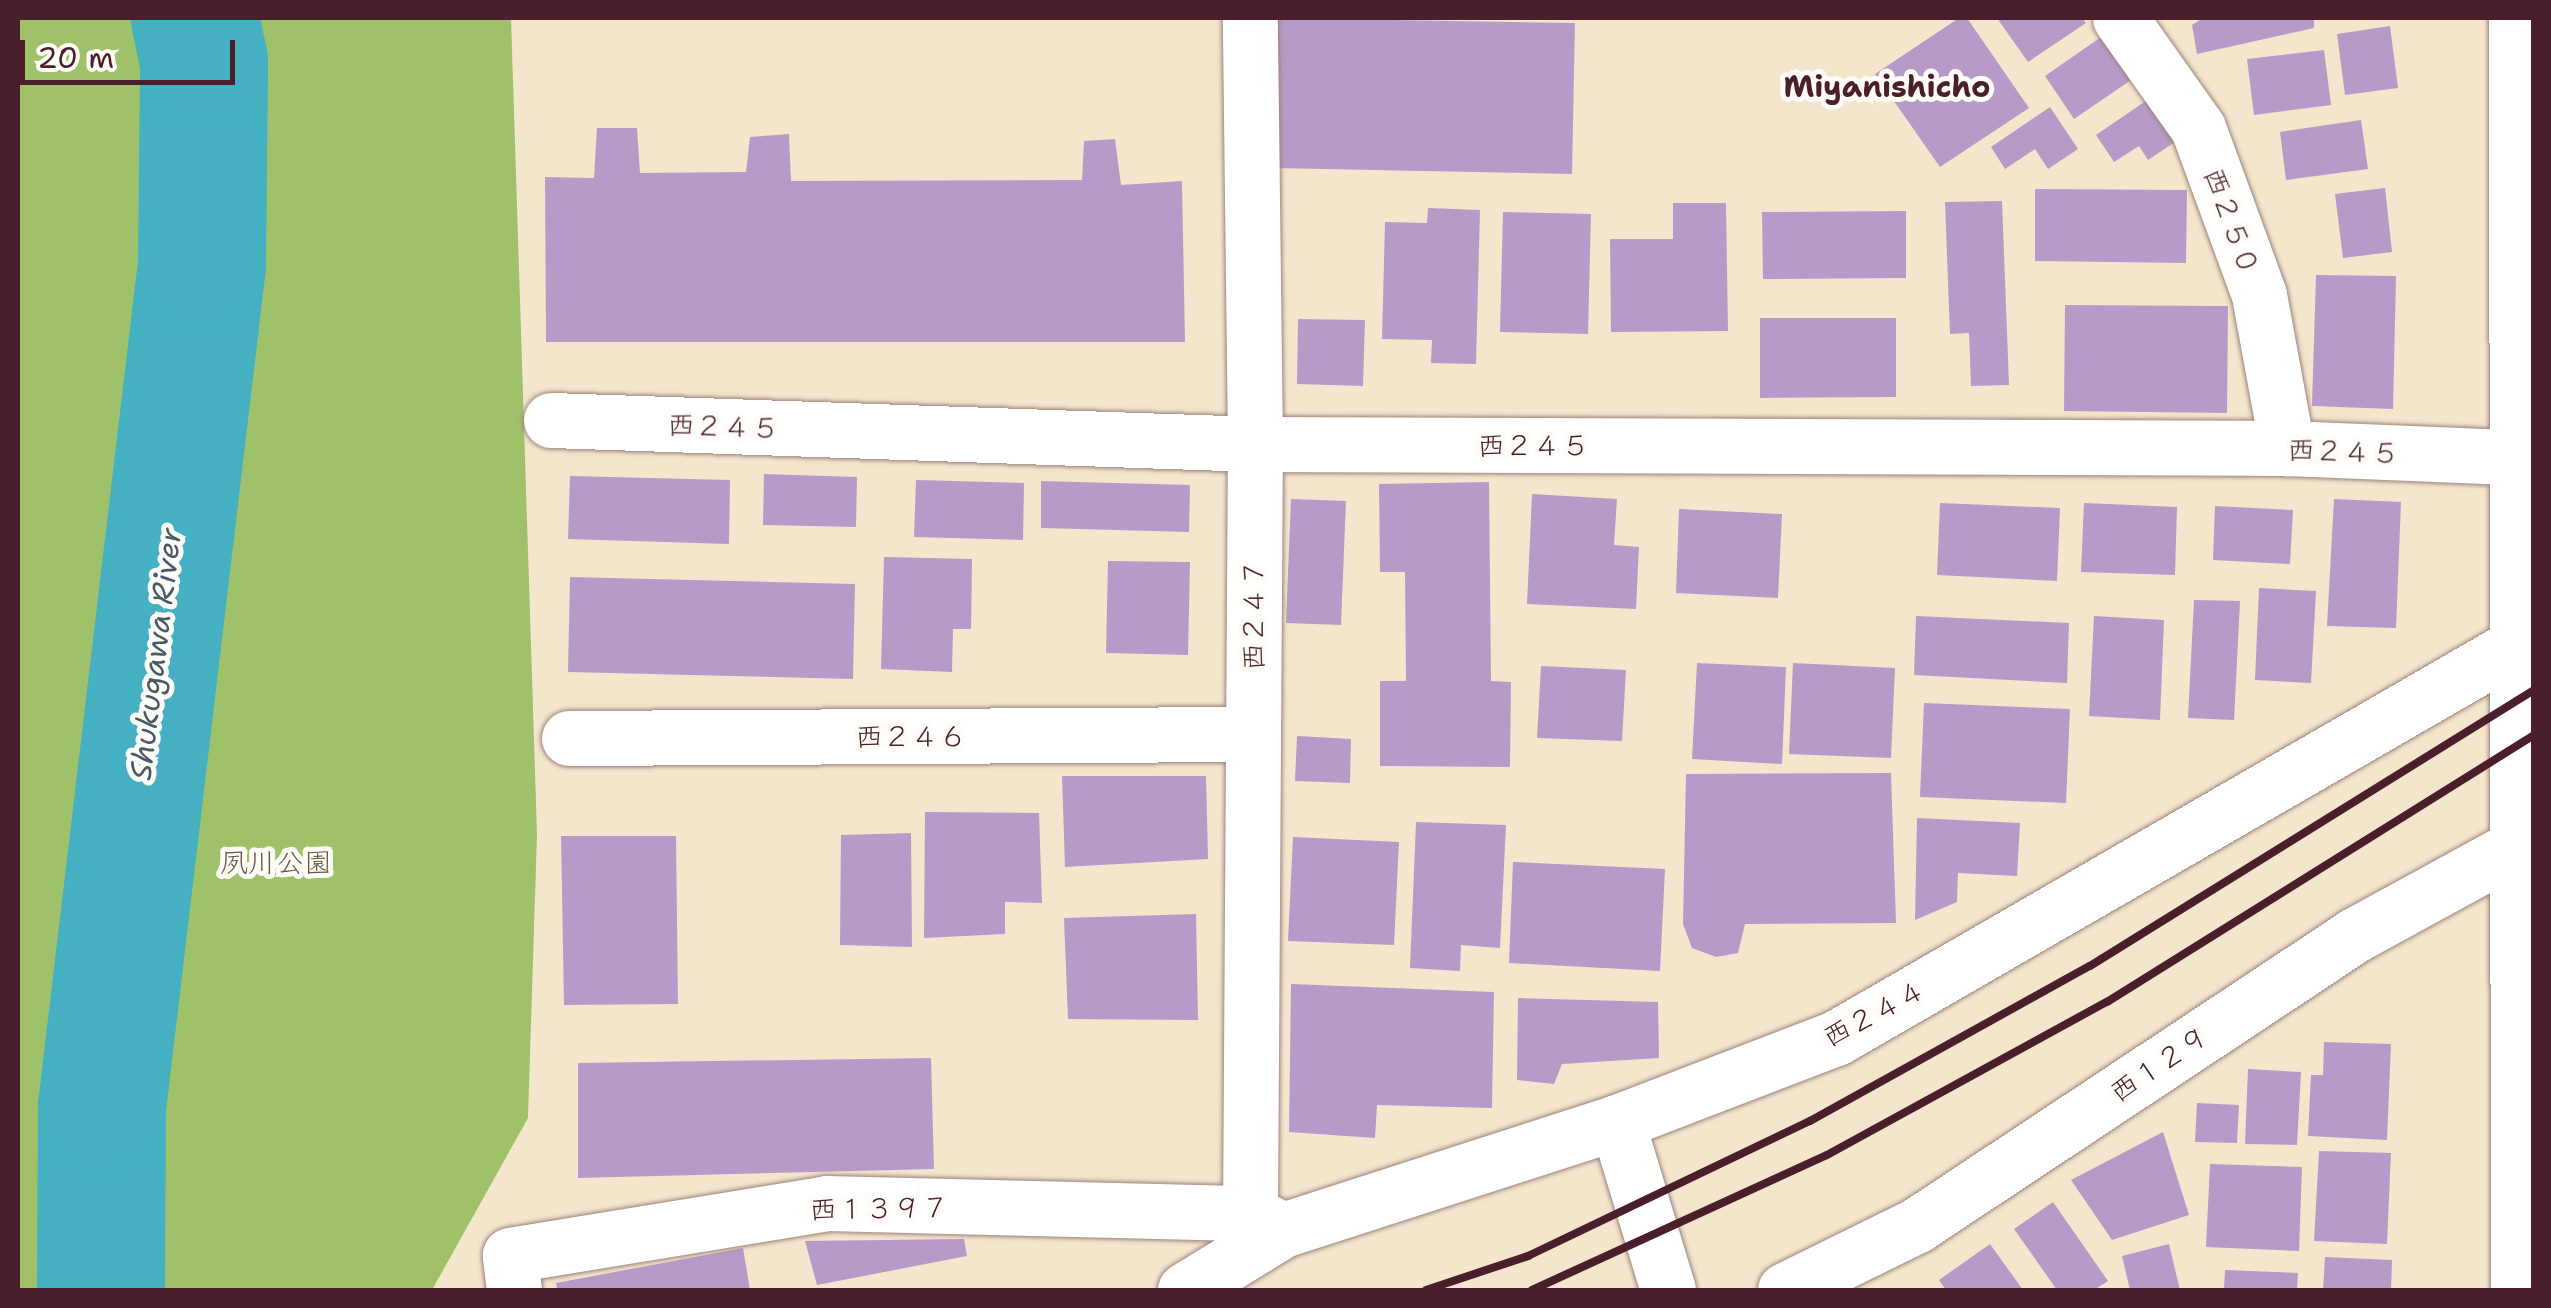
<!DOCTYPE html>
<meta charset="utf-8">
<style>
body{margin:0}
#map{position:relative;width:2551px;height:1308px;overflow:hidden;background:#f3e6cd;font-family:"Shantell Sans","Klee One",sans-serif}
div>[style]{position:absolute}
.green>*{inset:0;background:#9fc16a}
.river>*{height:128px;margin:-64px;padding:0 64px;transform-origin:64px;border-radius:64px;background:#44b0c2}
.building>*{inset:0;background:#b89ac8}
.roads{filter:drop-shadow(0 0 2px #9e827c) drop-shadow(0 0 2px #9e827c)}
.minor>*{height:55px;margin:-27.5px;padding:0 27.5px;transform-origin:27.5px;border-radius:27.5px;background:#fff}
.tertiary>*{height:55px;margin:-27.5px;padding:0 27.5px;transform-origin:27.5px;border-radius:27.5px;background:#fff}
.rail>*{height:8px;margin:-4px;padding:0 4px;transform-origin:4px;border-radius:4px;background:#4a1f2b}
span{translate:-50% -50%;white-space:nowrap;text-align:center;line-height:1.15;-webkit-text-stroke:10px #fdfcf7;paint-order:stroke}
.street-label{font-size:28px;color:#4a1f2b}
.park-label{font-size:28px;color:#685841}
.neighbourhood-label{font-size:30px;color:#4a1f2b;font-weight:700}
.water-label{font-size:30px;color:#485967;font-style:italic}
.frame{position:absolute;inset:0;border:20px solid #4a1f2b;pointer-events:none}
.scale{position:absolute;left:20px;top:40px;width:215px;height:45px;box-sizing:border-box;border:5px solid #4a1f2b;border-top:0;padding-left:12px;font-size:30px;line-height:35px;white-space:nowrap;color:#4a1f2b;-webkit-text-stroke:8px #fdfcf7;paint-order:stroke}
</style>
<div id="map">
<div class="green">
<i style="clip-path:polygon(18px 18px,511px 18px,537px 834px,528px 1118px,432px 1290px,18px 1290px)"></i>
</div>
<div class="river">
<i style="left:101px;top:1290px;width:183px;rotate:-89.7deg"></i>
<i style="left:102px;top:1107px;width:849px;rotate:-83.23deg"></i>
<i style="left:202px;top:264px;width:202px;rotate:-89.4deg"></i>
<i style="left:204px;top:62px;width:45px;rotate:-101.6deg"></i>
</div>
<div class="building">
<i style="clip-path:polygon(1276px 18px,1575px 23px,1572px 174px,1272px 168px)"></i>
<i style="clip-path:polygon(1959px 18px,1967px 18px,2029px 108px,1940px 167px,1875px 74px)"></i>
<i style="clip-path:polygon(1997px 18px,2082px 18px,2086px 23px,2028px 62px)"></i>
<i style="clip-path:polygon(2203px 18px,2314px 18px,2314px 28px,2197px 54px,2192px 25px)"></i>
<i style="clip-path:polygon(2390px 26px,2398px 88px,2345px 95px,2337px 34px)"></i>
<i style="clip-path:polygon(2104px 35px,2134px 78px,2074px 119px,2045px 76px)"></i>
<i style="clip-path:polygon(2324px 50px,2331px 105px,2254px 115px,2247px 59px)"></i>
<i style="clip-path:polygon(2156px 94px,2184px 136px,2148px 160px,2139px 146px,2114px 162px,2096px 135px)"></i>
<i style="clip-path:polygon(2050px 107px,2078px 149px,2048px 169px,2035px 149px,2005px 169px,1991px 147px)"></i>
<i style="clip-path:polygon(2361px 120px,2368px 169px,2286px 180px,2280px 132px)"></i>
<i style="clip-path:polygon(597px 128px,637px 128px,640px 173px,746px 172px,750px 137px,789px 134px,791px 181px,1082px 180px,1084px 141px,1115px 139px,1121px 185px,1182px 181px,1185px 342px,546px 342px,545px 177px,594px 178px)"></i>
<i style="clip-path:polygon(2385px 188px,2392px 252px,2343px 258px,2335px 194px)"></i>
<i style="clip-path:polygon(2035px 189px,2187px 190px,2186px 263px,2035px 261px)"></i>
<i style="clip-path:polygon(2002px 201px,2009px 385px,1971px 386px,1969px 333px,1950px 334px,1945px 202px)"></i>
<i style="clip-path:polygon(1673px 203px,1726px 203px,1728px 331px,1611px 332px,1610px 239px,1673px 239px)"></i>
<i style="clip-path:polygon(1428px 208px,1480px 210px,1476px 364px,1431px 363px,1432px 340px,1382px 339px,1385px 222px,1427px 223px)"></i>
<i style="clip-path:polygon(1906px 211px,1906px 278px,1763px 279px,1762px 212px)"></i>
<i style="clip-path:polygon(1503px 212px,1591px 214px,1588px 334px,1500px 332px)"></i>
<i style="clip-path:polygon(2316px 275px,2396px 276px,2393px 409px,2312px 406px)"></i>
<i style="clip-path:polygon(2065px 305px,2228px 306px,2227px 413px,2064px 411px)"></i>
<i style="clip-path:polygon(1760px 318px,1896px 318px,1896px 397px,1760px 398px)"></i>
<i style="clip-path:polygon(1298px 319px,1365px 320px,1363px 386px,1297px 384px)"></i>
<i style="clip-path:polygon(764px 474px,857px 477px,856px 527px,763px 525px)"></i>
<i style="clip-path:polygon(570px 476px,730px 480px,729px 544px,568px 539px)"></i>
<i style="clip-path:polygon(916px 480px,1024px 483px,1023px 540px,914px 537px)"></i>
<i style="clip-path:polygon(1041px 481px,1190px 485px,1189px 532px,1041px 528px)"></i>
<i style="clip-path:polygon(1489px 482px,1491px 681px,1511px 682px,1510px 767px,1380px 766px,1380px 681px,1406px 681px,1405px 572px,1380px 572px,1379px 484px)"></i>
<i style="clip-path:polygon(1532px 494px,1617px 499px,1614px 545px,1639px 547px,1636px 609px,1527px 604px)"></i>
<i style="clip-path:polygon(1291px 499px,1346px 501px,1341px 625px,1286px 623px)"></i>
<i style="clip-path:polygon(2334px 499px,2401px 502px,2396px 628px,2327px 626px)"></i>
<i style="clip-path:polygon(1940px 503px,2060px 508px,2057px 581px,1937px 575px)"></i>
<i style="clip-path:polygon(2084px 503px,2177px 507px,2175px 575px,2081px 572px)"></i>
<i style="clip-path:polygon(2215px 506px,2293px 510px,2290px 564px,2213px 560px)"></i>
<i style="clip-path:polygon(1679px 509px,1782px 514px,1778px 598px,1676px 593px)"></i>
<i style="clip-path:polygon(884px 557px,972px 559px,971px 629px,953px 629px,952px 672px,881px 669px)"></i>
<i style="clip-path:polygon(1108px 561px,1190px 562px,1188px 655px,1106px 653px)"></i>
<i style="clip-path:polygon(570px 577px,855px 584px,853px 679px,568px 672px)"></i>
<i style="clip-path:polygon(2259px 588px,2316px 591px,2311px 683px,2255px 680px)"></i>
<i style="clip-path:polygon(2194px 600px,2240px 601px,2234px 720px,2188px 718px)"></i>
<i style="clip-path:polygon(1916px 616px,2069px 623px,2067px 683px,1914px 675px)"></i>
<i style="clip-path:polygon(2094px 616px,2164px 620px,2160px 720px,2089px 716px)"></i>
<i style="clip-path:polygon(1697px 663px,1786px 667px,1782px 764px,1692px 759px)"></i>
<i style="clip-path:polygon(1793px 663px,1895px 668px,1891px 758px,1789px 754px)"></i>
<i style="clip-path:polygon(1541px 666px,1626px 670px,1622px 741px,1537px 738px)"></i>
<i style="clip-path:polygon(1924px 703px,2070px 709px,2066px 803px,1920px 797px)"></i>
<i style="clip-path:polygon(1297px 736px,1351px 739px,1350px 783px,1295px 781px)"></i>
<i style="clip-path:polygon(1891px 773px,1896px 923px,1745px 924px,1738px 953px,1716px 957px,1692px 948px,1683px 924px,1686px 774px)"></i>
<i style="clip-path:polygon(1062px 776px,1206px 776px,1208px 859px,1065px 867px)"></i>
<i style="clip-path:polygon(925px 812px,1039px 813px,1042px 903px,1005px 902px,1005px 934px,924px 938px)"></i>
<i style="clip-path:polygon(1917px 818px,2020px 823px,2017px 876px,1958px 873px,1957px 902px,1915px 920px)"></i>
<i style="clip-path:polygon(1416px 822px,1506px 825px,1500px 948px,1461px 945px,1460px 971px,1410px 968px)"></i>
<i style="clip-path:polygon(911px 833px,912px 947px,840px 945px,841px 835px)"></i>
<i style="clip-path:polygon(561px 836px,676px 836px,678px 1004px,564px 1005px)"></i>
<i style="clip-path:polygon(1293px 837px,1399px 842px,1394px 945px,1288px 941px)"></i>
<i style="clip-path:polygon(1513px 862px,1665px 869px,1660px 971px,1509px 963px)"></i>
<i style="clip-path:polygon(1196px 914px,1198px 1020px,1068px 1019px,1064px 918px)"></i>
<i style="clip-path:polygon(1291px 984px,1494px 992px,1492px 1108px,1377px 1105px,1375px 1138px,1289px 1132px)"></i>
<i style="clip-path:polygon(1518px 998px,1658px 1002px,1659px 1058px,1562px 1064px,1554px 1084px,1517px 1080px)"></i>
<i style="clip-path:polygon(2324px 1042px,2391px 1044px,2387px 1140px,2308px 1136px,2311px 1075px,2323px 1075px)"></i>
<i style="clip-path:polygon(931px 1058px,934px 1169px,578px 1178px,578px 1063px)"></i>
<i style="clip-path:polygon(2248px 1069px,2301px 1072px,2297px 1145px,2245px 1144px)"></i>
<i style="clip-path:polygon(2197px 1103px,2239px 1105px,2237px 1143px,2195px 1142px)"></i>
<i style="clip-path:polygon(2163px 1132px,2189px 1215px,2112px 1240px,2071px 1180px)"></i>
<i style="clip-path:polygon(2319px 1151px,2391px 1153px,2387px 1244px,2314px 1241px)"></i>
<i style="clip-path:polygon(2210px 1164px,2302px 1167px,2299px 1251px,2206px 1247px)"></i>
<i style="clip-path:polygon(2053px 1202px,2108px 1281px,2094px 1290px,2057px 1290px,2014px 1229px)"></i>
<i style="clip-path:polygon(964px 1239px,967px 1256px,817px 1285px,805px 1241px)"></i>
<i style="clip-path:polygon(1990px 1244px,2023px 1290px,1946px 1290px,1939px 1280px)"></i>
<i style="clip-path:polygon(2169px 1244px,2180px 1290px,2130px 1290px,2122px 1256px)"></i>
<i style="clip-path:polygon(743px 1248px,750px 1290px,557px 1290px,556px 1283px)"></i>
<i style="clip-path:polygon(2325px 1257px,2392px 1260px,2391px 1290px,2323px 1290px)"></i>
<i style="clip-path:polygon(2225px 1270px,2298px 1273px,2297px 1290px,2224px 1290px)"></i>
</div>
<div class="roads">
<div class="minor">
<i style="left:2120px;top:18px;width:135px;rotate:54.7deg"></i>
<i style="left:2198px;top:128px;width:178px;rotate:69.9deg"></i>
<i style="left:2259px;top:295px;width:156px;rotate:79.6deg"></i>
<i style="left:551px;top:420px;width:704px;rotate:1.95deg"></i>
<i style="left:1255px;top:444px;width:1032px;rotate:0.22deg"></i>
<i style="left:2287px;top:448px;width:228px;rotate:2.3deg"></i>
<i style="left:569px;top:738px;width:684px;rotate:-0.34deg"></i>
<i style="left:1617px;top:1122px;width:176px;rotate:73.1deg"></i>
<i style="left:1250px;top:1213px;width:769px;rotate:-89.63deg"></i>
<i style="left:1255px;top:444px;width:426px;rotate:-90.7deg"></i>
<i style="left:514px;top:1290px;width:35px;rotate:-97deg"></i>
<i style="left:510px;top:1255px;width:320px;rotate:-9.3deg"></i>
<i style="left:826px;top:1203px;width:424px;rotate:1.4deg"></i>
<i style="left:1250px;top:1213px;width:35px;rotate:27deg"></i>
<i style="left:1185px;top:1290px;width:115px;rotate:-31.5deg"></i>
<i style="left:1283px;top:1230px;width:351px;rotate:-17.9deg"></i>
<i style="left:1617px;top:1122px;width:235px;rotate:-21deg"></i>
<i style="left:1836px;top:1038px;width:806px;rotate:-30deg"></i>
<i style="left:1785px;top:1290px;width:147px;rotate:-26.2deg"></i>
<i style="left:1917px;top:1225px;width:525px;rotate:-33.51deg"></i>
<i style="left:2355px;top:935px;width:204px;rotate:-28.7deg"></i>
</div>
<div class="tertiary">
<i style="left:2516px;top:18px;width:1272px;rotate:89.91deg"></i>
</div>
</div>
<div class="rail">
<i style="left:1426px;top:1290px;width:108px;rotate:-18.4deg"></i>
<i style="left:1528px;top:1256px;width:313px;rotate:-25.6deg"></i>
<i style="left:1810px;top:1121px;width:320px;rotate:-29deg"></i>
<i style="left:2090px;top:966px;width:523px;rotate:-31.87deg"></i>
<i style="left:1532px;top:1290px;width:324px;rotate:-24.6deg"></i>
<i style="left:1827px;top:1155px;width:319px;rotate:-28.7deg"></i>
<i style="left:2107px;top:1002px;width:504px;rotate:-32.02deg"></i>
</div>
<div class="street-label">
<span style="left:2232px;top:221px;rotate:70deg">西２５０</span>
<span style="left:723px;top:426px;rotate:2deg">西２４５</span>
<span style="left:1533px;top:445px">西２４５</span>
<span style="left:2343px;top:451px;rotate:2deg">西２４５</span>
<span style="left:1253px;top:615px;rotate:-90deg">西２４７</span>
<span style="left:911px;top:736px">西２４６</span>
<span style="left:1874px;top:1013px;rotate:-28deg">西２４４</span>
<span style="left:2159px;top:1064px;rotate:-34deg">西１２９</span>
<span style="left:879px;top:1208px;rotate:-1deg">西１３９７</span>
</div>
<div class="park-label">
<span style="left:276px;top:862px">夙川公園</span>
</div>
<div class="neighbourhood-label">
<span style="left:1887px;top:87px">Miyanishicho</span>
</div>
<div class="water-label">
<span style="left:156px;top:654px;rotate:-83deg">Shukugawa River</span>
</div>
<div class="frame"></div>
<div class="scale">20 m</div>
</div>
